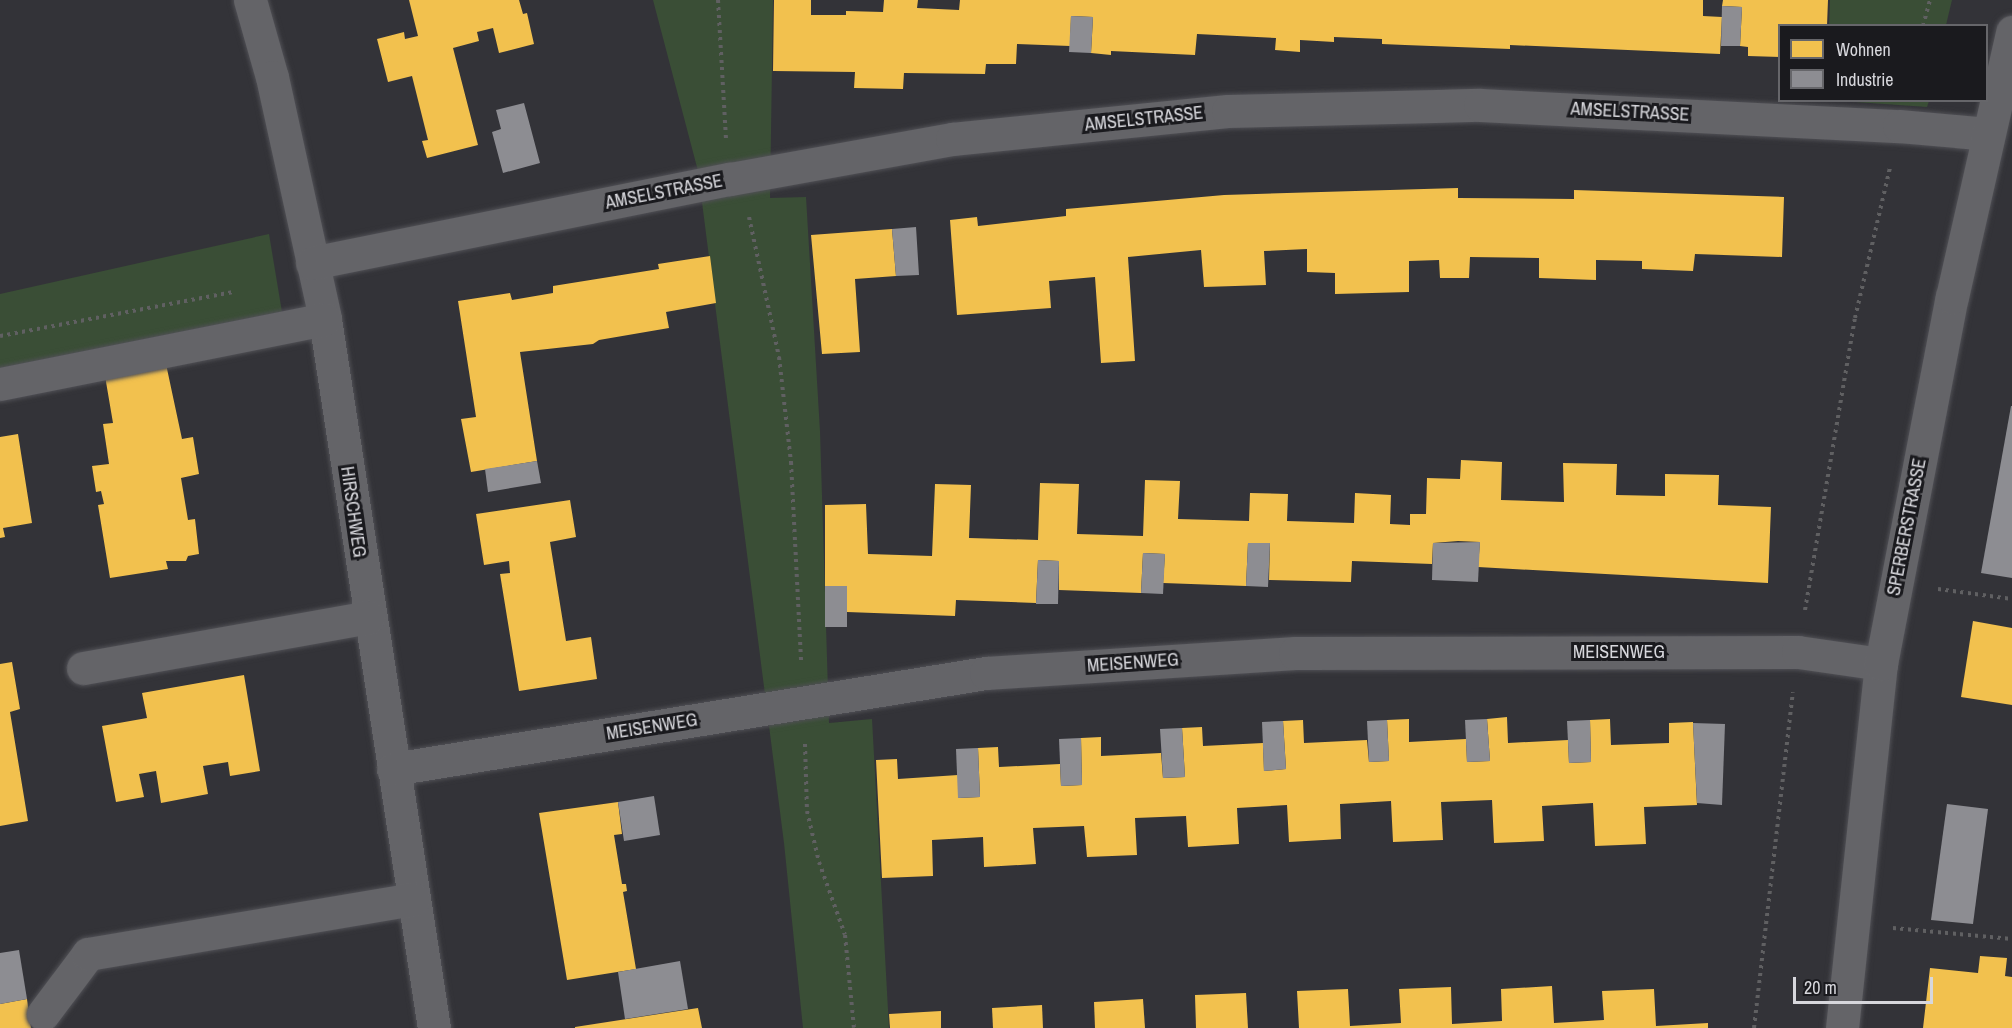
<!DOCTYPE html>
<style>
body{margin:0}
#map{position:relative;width:2012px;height:1028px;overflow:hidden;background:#333338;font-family:"Archivo Narrow",sans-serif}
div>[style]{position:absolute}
.green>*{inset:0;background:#3a4e36}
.homes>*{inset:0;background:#f2c14e}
.industry>*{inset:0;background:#8d8d92}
.path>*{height:4px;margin-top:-2px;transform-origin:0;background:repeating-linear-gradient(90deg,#606062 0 3px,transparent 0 7.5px)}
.roads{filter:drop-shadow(0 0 2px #505055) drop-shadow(0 0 2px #505055)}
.minor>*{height:33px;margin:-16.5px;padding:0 16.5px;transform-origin:16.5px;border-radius:16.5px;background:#646468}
span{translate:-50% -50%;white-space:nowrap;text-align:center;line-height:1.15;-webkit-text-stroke:6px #1a1a1e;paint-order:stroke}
.street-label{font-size:18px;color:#d7d7dc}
.legend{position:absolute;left:1778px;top:24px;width:210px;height:78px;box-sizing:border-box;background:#1a1a1e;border:2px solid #66666a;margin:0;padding:8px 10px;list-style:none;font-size:18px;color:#d7d7dc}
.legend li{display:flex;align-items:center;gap:12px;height:30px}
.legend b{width:30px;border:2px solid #66666a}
.scale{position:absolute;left:1793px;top:977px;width:140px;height:27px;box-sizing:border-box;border:3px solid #d7d7dc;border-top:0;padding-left:8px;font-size:18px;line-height:21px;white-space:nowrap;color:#d7d7dc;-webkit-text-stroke:4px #1a1a1e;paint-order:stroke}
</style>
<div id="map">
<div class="green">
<i style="clip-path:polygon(653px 0,773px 0,770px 198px,806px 197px,820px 431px,829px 723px,872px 719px,889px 1028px,803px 1028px,784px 843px,698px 171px)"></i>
<i style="clip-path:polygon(1830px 0,1952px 0,1946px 25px,1829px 26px)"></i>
<i style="clip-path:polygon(1827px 100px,1929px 100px,1929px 101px,1927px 107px)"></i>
<i style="clip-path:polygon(269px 234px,283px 318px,0 370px,0 294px)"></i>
</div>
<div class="homes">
<i style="clip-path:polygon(409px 0,519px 0,523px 14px,527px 13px,534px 44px,499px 53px,493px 28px,477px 32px,479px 41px,453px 48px,478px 145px,427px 158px,422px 141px,428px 140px,412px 76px,388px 82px,377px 39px,404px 32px,405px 39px,418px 36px)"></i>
<i style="clip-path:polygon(774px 0,811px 0,811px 15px,846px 15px,846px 11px,883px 12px,884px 0,918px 0,917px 8px,959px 10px,960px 0,1703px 0,1703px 16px,1722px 17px,1720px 54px,1510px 45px,1510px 49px,1405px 45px,1382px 44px,1382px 39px,1334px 37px,1334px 42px,1300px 40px,1300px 52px,1275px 50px,1276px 38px,1197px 34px,1195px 55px,1111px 51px,1111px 55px,1091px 53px,1093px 17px,1071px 16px,1070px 46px,1017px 44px,1016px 64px,986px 64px,985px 74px,904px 73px,903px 89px,854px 88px,855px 72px,773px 71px)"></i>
<i style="clip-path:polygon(1723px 0,1828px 0,1827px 26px,1780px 26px,1780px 57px,1748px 56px,1748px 47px,1740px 46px,1742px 7px,1722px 6px)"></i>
<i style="clip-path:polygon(1458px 188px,1458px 198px,1574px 199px,1574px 190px,1784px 197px,1782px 257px,1695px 254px,1693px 271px,1642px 269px,1642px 261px,1596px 260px,1596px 280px,1539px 278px,1539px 258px,1470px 257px,1469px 278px,1440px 278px,1439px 260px,1409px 261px,1409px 292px,1335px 294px,1335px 273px,1307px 272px,1307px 249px,1264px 251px,1266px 285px,1204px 287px,1201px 250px,1128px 257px,1135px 361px,1101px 363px,1095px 277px,1049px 281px,1051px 308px,957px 315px,950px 220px,977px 217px,978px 226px,1066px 216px,1066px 209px,1224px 195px)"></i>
<i style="clip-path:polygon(892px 229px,896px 276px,855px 279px,860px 352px,822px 354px,811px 235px)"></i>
<i style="clip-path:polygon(710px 256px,716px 303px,666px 312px,669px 328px,599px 340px,593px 344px,520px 352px,537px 461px,471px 472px,461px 419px,476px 417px,458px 301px,510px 293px,512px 300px,553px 293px,553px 286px,659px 269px,658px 264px)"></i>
<i style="clip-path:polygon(166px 364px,182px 439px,193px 437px,199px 474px,181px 478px,188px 520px,195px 519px,199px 554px,188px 556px,186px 561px,166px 561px,168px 569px,110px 578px,98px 505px,104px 504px,101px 491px,96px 492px,92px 466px,109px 464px,103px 424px,113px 423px,105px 376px)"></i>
<i style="clip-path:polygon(18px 434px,32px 523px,3px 528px,5px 537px,0 538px,0 437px)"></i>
<i style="clip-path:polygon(1461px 460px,1502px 462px,1501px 500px,1564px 502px,1563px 463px,1617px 464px,1616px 495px,1665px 496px,1665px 474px,1719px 475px,1718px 505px,1771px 507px,1768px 583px,1478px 567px,1480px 542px,1458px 541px,1433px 543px,1432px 564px,1352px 561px,1351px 582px,1269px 580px,1270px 543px,1248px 543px,1246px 586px,1163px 583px,1165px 554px,1143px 553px,1141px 593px,1059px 590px,1059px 561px,1038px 560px,1036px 603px,956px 600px,955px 616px,847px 612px,847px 586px,825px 586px,825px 505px,866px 504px,868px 554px,932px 556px,935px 484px,971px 485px,969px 538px,1038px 540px,1040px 483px,1079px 484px,1077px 534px,1143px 536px,1145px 480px,1180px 481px,1178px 519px,1249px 521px,1250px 493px,1288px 494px,1287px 521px,1354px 523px,1355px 493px,1391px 495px,1390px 524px,1410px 525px,1410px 514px,1426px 514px,1427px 478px,1460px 479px)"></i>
<i style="clip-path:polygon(570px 500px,576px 537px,550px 542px,566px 641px,591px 637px,597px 679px,519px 691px,500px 574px,510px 573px,509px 561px,484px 565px,476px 514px)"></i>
<i style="clip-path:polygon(1973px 621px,2012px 628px,2012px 705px,1961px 697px)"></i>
<i style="clip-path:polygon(12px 662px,20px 709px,10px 712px,28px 821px,0 826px,0 664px)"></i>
<i style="clip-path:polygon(244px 675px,260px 771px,230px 776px,228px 762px,203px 766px,208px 794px,161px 803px,156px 771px,139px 774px,144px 797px,116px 802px,102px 726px,147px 718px,142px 693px)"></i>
<i style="clip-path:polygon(1507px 717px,1508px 743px,1568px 740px,1569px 763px,1591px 762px,1590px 720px,1610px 719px,1611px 745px,1669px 743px,1669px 723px,1693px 722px,1697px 805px,1644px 807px,1646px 844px,1595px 846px,1593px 803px,1542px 806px,1544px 841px,1494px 843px,1492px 800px,1441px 802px,1443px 840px,1393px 842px,1391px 801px,1340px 804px,1341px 839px,1289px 842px,1287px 805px,1237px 808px,1239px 844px,1188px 847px,1186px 816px,1135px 818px,1137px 855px,1087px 857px,1084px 826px,1033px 828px,1036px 864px,984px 867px,983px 837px,932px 840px,933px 876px,882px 878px,876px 760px,897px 759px,898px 779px,958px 775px,958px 798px,980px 797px,978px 748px,998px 747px,999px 767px,1060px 764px,1061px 786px,1082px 785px,1081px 738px,1101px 737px,1101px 756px,1161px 753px,1163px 778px,1185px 777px,1182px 728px,1202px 727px,1203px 746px,1263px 743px,1264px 771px,1286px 769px,1283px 721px,1303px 720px,1304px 743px,1367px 740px,1369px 762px,1389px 761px,1387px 720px,1409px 719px,1409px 742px,1466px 739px,1467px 762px,1490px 761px,1487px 719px)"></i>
<i style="clip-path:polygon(618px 802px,622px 834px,614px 835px,622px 884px,626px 884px,627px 891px,623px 892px,636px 969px,567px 980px,539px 813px)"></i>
<i style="clip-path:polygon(1980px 956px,2007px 958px,2005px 976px,2012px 977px,2012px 1028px,1923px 1028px,1930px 968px,1978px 973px)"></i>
<i style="clip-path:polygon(1552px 986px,1554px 1023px,1604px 1020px,1602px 991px,1654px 989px,1656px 1026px,1708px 1023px,1708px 1028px,1299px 1028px,1297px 991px,1348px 989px,1350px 1026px,1401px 1023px,1399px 989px,1451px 987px,1452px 1024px,1502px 1021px,1501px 989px)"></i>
<i style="clip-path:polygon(1246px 993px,1248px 1028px,1196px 1028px,1195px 995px)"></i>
<i style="clip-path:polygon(27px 999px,31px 1028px,0 1028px,0 1004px)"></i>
<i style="clip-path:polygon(1143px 999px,1145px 1028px,1095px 1028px,1094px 1002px)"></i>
<i style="clip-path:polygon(1042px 1005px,1043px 1028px,993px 1028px,992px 1008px)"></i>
<i style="clip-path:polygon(698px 1008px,702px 1028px,575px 1028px,575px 1027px)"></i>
<i style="clip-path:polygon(941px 1011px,941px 1028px,890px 1028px,889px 1014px)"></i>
</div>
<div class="industry">
<i style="clip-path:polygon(1722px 6px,1742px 7px,1740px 46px,1721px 46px)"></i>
<i style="clip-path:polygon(1071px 16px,1093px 17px,1091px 53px,1069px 52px)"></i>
<i style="clip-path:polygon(524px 103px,540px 163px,503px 173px,492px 132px,501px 129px,496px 110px)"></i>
<i style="clip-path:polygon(916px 227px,919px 275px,896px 276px,892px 229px)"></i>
<i style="clip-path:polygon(2011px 406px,2012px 406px,2012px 578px,1981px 573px)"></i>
<i style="clip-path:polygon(537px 461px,541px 483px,488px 492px,485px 469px)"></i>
<i style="clip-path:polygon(1480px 542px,1478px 582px,1432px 580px,1433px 543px)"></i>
<i style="clip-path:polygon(1248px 543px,1270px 543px,1268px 587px,1246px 586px)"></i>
<i style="clip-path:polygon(1143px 553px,1165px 554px,1163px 594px,1141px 593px)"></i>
<i style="clip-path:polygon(1038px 560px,1059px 561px,1058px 604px,1036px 604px)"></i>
<i style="clip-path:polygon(825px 586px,847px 586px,847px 627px,825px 627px)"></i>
<i style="clip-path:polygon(1487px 719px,1490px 761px,1467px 762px,1465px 720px)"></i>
<i style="clip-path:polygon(1387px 720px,1389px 761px,1369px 762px,1367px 721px)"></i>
<i style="clip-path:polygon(1590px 720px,1591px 762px,1569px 763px,1567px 721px)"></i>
<i style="clip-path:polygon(1283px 721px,1286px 769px,1264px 771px,1262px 722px)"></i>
<i style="clip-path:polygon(1693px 723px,1725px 724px,1722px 805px,1697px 803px)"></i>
<i style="clip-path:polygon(1182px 728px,1185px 777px,1163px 778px,1160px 729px)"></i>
<i style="clip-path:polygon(1081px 738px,1082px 785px,1061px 786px,1059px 739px)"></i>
<i style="clip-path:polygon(978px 748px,980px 797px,958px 798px,956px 749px)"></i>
<i style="clip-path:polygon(654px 796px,660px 835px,624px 841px,618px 802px)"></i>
<i style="clip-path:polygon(1947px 804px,1988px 809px,1973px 924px,1931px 920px)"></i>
<i style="clip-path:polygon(19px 950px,27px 999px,0 1004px,0 953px)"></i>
<i style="clip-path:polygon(680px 961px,688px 1009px,625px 1019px,618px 972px)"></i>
</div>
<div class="path">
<i style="left:718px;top:0;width:139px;rotate:86.7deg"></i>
<i style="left:1923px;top:26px;width:27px;rotate:-75deg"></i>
<i style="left:749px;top:217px;width:143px;rotate:77.9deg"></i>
<i style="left:779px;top:357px;width:106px;rotate:83.5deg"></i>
<i style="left:791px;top:462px;width:200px;rotate:87.1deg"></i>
<i style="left:0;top:336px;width:236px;rotate:-10.7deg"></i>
<i style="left:1938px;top:589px;width:75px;rotate:7.7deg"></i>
<i style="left:1805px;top:610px;width:296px;rotate:-80.3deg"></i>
<i style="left:1855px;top:318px;width:155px;rotate:-76.9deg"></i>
<i style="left:805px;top:744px;width:67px;rotate:88.3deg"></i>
<i style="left:807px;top:811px;width:52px;rotate:76.8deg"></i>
<i style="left:819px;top:862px;width:77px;rotate:70.4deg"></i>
<i style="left:845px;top:935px;width:93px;rotate:84.5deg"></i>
<i style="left:1893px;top:928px;width:120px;rotate:5.3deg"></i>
<i style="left:1754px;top:1028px;width:338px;rotate:-83.4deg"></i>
</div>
<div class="roads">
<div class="minor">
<i style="left:250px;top:0;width:80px;rotate:74.1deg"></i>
<i style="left:272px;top:77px;width:248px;rotate:77.6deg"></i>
<i style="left:325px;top:319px;width:717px;rotate:81.26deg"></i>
<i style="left:312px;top:263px;width:426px;rotate:-11.4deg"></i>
<i style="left:730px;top:179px;width:226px;rotate:-10.2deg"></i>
<i style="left:952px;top:139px;width:277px;rotate:-5.8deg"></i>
<i style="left:1228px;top:111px;width:252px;rotate:-1.4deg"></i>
<i style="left:1480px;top:105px;width:420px;rotate:2.9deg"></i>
<i style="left:1899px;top:126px;width:89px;rotate:5.1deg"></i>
<i style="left:0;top:384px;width:331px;rotate:-11.3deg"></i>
<i style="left:83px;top:668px;width:290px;rotate:-10.1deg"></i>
<i style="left:393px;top:769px;width:601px;rotate:-9.2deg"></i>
<i style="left:986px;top:673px;width:310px;rotate:-3.7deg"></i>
<i style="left:1295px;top:653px;width:503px;rotate:-0.11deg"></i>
<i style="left:1798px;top:652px;width:84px;rotate:8.2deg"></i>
<i style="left:43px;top:1014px;width:75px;rotate:-53.1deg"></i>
<i style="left:88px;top:954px;width:330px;rotate:-9.6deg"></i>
<i style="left:1842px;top:1028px;width:366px;rotate:-83.9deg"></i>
<i style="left:1881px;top:664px;width:374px;rotate:-79.1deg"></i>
<i style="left:1952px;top:297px;width:272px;rotate:-77.2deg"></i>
</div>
</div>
<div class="street-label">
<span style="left:1630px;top:112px;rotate:3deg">AMSELSTRASSE</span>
<span style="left:1144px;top:119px;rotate:-6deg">AMSELSTRASSE</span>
<span style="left:664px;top:192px;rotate:-11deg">AMSELSTRASSE</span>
<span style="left:353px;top:512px;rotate:82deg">HIRSCHWEG</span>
<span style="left:1907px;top:527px;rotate:-79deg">SPERBERSTRASSE</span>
<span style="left:1619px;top:652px">MEISENWEG</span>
<span style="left:1133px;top:663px;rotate:-4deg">MEISENWEG</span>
<span style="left:652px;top:727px;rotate:-9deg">MEISENWEG</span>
</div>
<ul class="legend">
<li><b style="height:16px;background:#f2c14e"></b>Wohnen</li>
<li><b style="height:16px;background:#8d8d92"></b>Industrie</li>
</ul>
<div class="scale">20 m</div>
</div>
